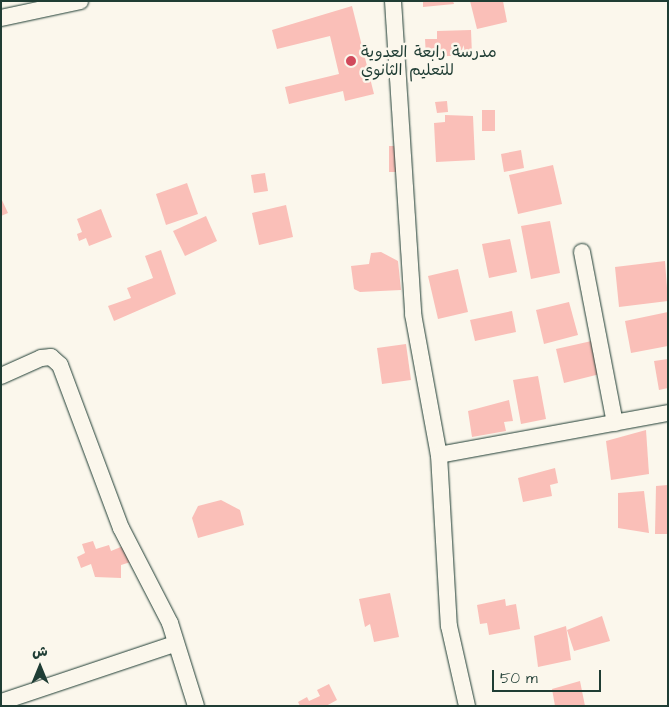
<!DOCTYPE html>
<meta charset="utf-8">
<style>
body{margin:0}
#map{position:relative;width:669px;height:707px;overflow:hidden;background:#fbf7ec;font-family:"Architects Daughter","Playpen Sans Arabic",sans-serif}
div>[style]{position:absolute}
.building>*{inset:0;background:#fabfb8}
.roads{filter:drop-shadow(0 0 1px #1f3d34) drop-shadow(0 0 1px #1f3d34)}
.minor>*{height:16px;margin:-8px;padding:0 8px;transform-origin:8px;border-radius:8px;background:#fbf7ec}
.dots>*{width:14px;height:14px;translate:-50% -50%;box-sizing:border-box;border:2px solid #fbf7ec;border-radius:50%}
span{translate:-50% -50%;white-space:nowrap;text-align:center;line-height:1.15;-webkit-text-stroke:5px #fbf7ec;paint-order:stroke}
.poi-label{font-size:16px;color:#1f3d34}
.left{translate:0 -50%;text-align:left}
.frame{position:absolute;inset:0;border:2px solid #1f3d34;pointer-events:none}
.north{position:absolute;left:15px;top:642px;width:50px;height:50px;-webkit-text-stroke:4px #fbf7ec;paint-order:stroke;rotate:0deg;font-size:14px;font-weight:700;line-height:20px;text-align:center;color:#1f3d34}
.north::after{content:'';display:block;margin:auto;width:18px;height:22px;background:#1f3d34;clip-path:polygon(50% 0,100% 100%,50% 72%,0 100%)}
.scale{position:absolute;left:492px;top:670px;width:109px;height:22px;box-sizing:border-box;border:2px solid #1f3d34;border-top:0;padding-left:6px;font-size:15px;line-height:18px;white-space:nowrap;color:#1f3d34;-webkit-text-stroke:4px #fbf7ec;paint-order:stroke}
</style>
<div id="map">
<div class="building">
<i style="clip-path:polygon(423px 1px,453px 1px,454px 4px,423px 7px)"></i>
<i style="clip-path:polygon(470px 1px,503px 1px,507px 22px,477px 29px)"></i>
<i style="clip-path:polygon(352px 6px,374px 94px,345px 101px,343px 91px,289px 104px,285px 87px,339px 74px,330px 36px,277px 49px,272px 30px)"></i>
<i style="clip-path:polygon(471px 30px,472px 55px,426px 57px,425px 39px,437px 39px,437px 31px)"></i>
<i style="clip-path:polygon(447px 101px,448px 112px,437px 113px,435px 102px)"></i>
<i style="clip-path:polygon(482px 110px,495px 110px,495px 131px,482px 131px)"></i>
<i style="clip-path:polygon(445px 115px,473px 116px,475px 160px,436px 162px,434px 123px,445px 122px)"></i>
<i style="clip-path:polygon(389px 146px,404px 146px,404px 172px,389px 172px)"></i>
<i style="clip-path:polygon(521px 150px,524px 168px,504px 172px,501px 154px)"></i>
<i style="clip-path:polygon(553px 165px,562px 204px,518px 214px,509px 175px)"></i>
<i style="clip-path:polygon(265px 173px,268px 191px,254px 193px,251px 175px)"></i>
<i style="clip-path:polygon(187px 183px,198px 214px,166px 225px,156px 194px)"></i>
<i style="clip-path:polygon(1px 198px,8px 213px,1px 216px)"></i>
<i style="clip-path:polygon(286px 205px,293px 237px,259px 245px,252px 213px)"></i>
<i style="clip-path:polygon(101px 209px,112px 237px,89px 246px,86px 238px,79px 241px,77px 234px,82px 232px,77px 219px)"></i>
<i style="clip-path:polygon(206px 216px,217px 241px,185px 256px,173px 231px)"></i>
<i style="clip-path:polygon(550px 221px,560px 273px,531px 279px,521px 226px)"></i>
<i style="clip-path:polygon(510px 239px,517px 272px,489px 278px,482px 244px)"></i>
<i style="clip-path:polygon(161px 250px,176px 294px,114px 321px,108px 306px,131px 298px,127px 288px,153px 278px,145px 256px)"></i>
<i style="clip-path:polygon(381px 252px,398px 261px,401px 290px,360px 292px,354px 289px,351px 266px,369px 264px,371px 253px)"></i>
<i style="clip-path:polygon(665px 261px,668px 301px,619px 307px,615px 267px)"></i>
<i style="clip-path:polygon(458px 269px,468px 312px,438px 319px,428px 276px)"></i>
<i style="clip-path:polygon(569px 302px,578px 335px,544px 344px,536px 310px)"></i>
<i style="clip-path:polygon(512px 311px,516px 332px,475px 341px,470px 320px)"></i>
<i style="clip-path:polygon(668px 312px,668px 346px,631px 353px,625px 321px)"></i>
<i style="clip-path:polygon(596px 340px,604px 373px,564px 383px,556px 349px)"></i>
<i style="clip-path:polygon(406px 344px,411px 380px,382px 384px,377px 348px)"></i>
<i style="clip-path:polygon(668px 359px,668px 388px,659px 390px,654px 361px)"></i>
<i style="clip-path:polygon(538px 376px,546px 419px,521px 424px,513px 380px)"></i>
<i style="clip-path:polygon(509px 400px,513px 421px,504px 422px,506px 431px,472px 437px,468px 411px)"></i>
<i style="clip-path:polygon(646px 430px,649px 474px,611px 480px,606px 441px)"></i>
<i style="clip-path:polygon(555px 468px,558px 483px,550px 485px,552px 496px,523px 502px,518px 478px)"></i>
<i style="clip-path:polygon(668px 485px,668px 534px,655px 534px,656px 486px)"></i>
<i style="clip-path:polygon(644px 491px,649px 533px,618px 528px,618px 493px)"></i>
<i style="clip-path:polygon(221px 500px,240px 510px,244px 525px,198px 538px,192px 518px,198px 506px)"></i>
<i style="clip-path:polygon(93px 541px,96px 549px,109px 545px,111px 551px,128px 544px,134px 561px,121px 565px,121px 578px,95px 577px,91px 564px,81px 568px,77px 557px,85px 553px,82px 544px)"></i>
<i style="clip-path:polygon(390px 593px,399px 637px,374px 642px,370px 624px,365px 627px,359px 599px)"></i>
<i style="clip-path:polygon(505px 599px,506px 606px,516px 604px,520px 629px,489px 635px,487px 623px,480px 624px,477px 605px)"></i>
<i style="clip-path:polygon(602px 616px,610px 641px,574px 651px,567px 630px)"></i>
<i style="clip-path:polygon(566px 626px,571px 660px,538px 667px,534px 636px)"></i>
<i style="clip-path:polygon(580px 681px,585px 706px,555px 706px,552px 689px)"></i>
<i style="clip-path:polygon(329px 684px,337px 700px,326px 706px,300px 706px,298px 702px,307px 697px,309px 701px,320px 696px,317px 690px)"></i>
</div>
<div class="roads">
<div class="minor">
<i style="left:393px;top:1px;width:314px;rotate:86.3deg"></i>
<i style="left:413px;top:314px;width:143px;rotate:79.6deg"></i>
<i style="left:439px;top:455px;width:171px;rotate:86.7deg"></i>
<i style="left:449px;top:626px;width:82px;rotate:77.3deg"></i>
<i style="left:1px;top:18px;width:81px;rotate:-12.1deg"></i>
<i style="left:582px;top:252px;width:174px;rotate:79.1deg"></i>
<i style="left:1px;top:376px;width:44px;rotate:-24.2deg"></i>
<i style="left:41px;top:358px;width:10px;rotate:-6deg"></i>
<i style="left:51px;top:357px;width:12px;rotate:42deg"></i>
<i style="left:60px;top:365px;width:174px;rotate:69.5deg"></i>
<i style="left:121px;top:528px;width:107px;rotate:62.7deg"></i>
<i style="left:170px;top:623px;width:87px;rotate:72.6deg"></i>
<i style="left:439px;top:455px;width:233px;rotate:-10.4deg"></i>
<i style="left:1px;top:702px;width:182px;rotate:-18.5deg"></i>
</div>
</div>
<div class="dots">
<i style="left:351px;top:61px;background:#d1495b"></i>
</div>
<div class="poi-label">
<span class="left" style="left:361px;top:61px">مدرسة رابعة العدوية<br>للتعليم الثانوي</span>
</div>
<div class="frame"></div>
<div class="north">ش</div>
<div class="scale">50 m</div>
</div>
